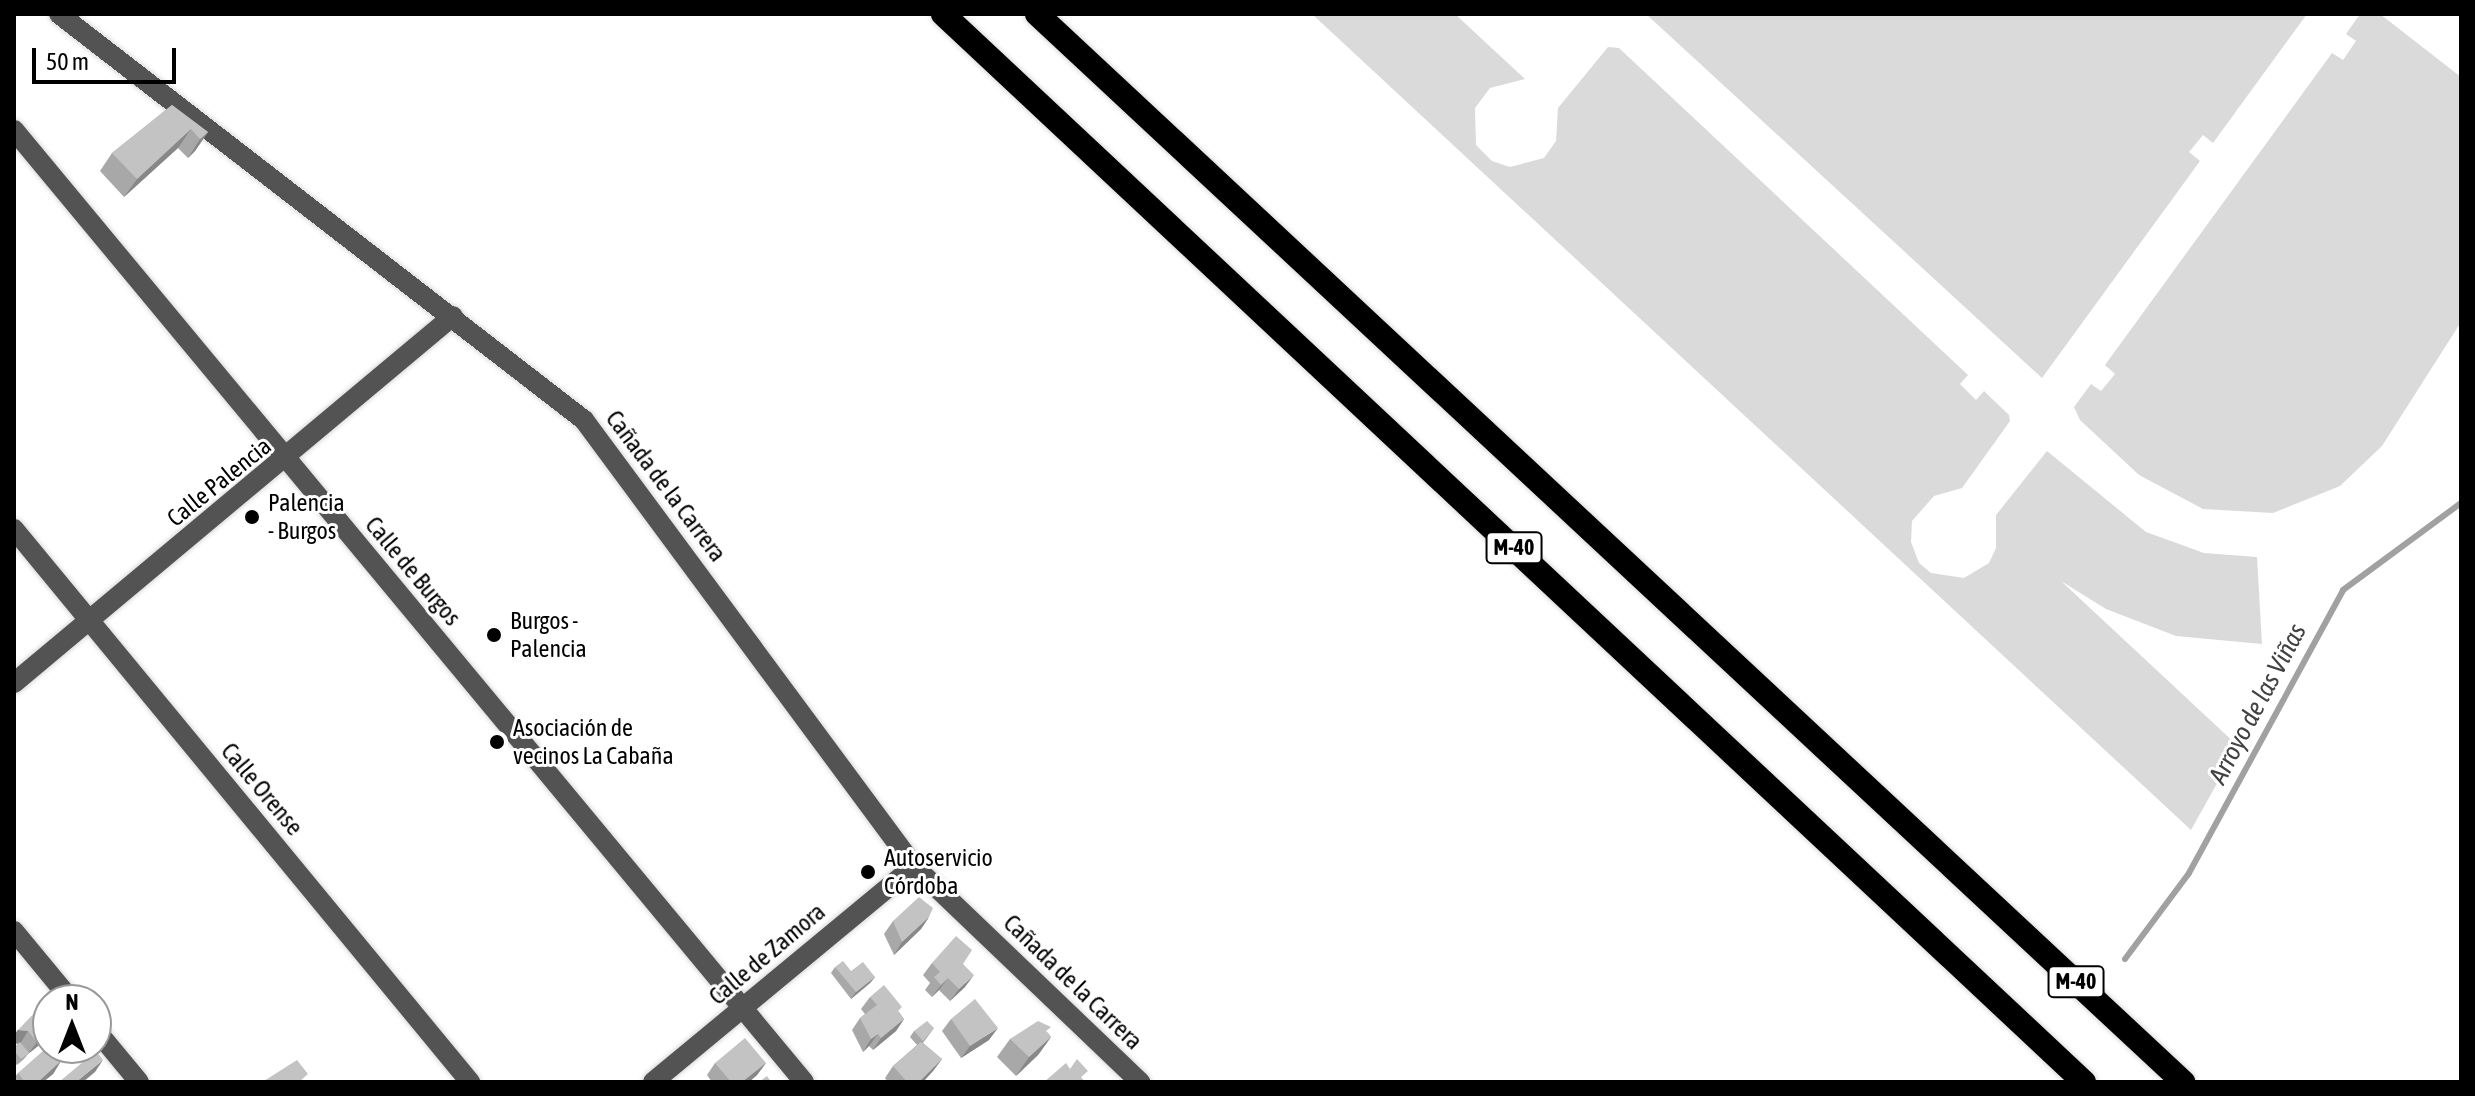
<!DOCTYPE html>
<meta charset="utf-8">
<style>
body{margin:0}
#map{position:relative;width:2475px;height:1096px;overflow:hidden;background:#fff;font-family:"Asap Condensed",sans-serif}
div>[style]{position:absolute}
.green>*{inset:0;background:#dadada}
.stream>*{height:6px;margin:-3px;padding:0 3px;transform-origin:3px;border-radius:3px;background:#a1a1a1}
.roads{filter:drop-shadow(0 0 2px #dbdbdb) drop-shadow(0 0 2px #dbdbdb)}
.minor>*{height:20px;margin:-10px;padding:0 10px;transform-origin:10px;border-radius:10px;background:#535353}
.highway>*{height:24px;margin:-12px;padding:0 12px;transform-origin:12px;border-radius:12px;background:#000}
.wall>*{inset:0;background:#a8a8a8}
.shaded-wall>*{inset:0;background:#888}
.building>*{inset:0;background:#c3c3c3}
.dots>*{width:22px;height:22px;translate:-50% -50%;box-sizing:border-box;border:4px solid #fff;border-radius:50%}
span{translate:-50% -50%;white-space:nowrap;text-align:center;line-height:1.15;-webkit-text-stroke:6px #fff;paint-order:stroke}
.shield-label span{padding:2px 6px;background:#fff;border:2px solid;border-radius:6px;-webkit-text-stroke-width:0}
.shield-label{font-size:22px;color:#000;font-weight:700}
.street-label{font-size:24px;color:#000}
.poi-label{font-size:24px;color:#000}
.left{translate:0 -50%;text-align:left}
.water-label{font-size:26px;color:#424242;font-style:italic}
.frame{position:absolute;inset:0;border:16px solid #000;pointer-events:none}
.north{position:absolute;left:32px;top:984px;width:80px;height:80px;box-sizing:border-box;background:#fff;border:2px solid #999;border-radius:50%;rotate:0deg;font-size:22px;font-weight:700;line-height:32px;text-align:center;color:#000}
.north::after{content:'';display:block;margin:auto;width:28px;height:36px;background:#000;clip-path:polygon(50% 0,100% 100%,50% 72%,0 100%)}
.scale{position:absolute;left:32px;top:48px;width:144px;height:36px;box-sizing:border-box;border:4px solid #000;border-top:0;padding-left:10px;font-size:24px;line-height:28px;white-space:nowrap;color:#000;-webkit-text-stroke:6px #fff;paint-order:stroke}
</style>
<div id="map">
<div class="green">
<i style="clip-path:polygon(1312px 14px,1455px 14px,1525px 79px,1490px 88px,1475px 108px,1476px 145px,1492px 161px,1510px 167px,1544px 158px,1556px 141px,1558px 108px,1608px 47px,1619px 48px,1968px 375px,1960px 384px,1976px 400px,1984px 391px,2009px 415px,2010px 421px,1962px 488px,1934px 496px,1912px 521px,1911px 542px,1919px 563px,1931px 573px,1964px 578px,1989px 563px,1996px 548px,1996px 515px,2047px 451px,2146px 532px,2204px 553px,2257px 557px,2262px 644px,2176px 636px,2106px 609px,2061px 581px,2238px 746px,2191px 830px)"></i>
<i style="clip-path:polygon(1646px 14px,2307px 14px,2213px 143px,2203px 135px,2189px 152px,2200px 161px,2042px 378px)"></i>
<i style="clip-path:polygon(2360px 14px,2380px 14px,2461px 77px,2461px 322px,2382px 446px,2340px 486px,2273px 513px,2203px 509px,2139px 475px,2080px 420px,2074px 407px,2091px 384px,2101px 391px,2115px 374px,2105px 365px,2332px 53px,2343px 60px,2356px 41px,2346px 34px)"></i>
</div>
<div class="stream">
<i style="left:2125px;top:959px;width:107px;rotate:-53.3deg"></i>
<i style="left:2189px;top:873px;width:322px;rotate:-61.4deg"></i>
<i style="left:2343px;top:590px;width:147px;rotate:-36.4deg"></i>
</div>
<div class="roads">
<div class="minor">
<i style="left:59px;top:14px;width:664px;rotate:37.72deg"></i>
<i style="left:584px;top:420px;width:555px;rotate:53.5deg"></i>
<i style="left:914px;top:866px;width:313px;rotate:43.7deg"></i>
<i style="left:14px;top:130px;width:1237px;rotate:50.31deg"></i>
<i style="left:14px;top:529px;width:717px;rotate:50.49deg"></i>
<i style="left:14px;top:683px;width:572px;rotate:-39.9deg"></i>
<i style="left:14px;top:931px;width:89px;rotate:50.4deg"></i>
<i style="left:96px;top:1030px;width:67px;rotate:50.4deg"></i>
<i style="left:653px;top:1082px;width:339px;rotate:-39.6deg"></i>
</div>
<div class="highway">
<i style="left:943px;top:14px;width:1563px;rotate:43.11deg"></i>
<i style="left:1037px;top:14px;width:1567px;rotate:42.98deg"></i>
</div>
</div>
<div class="wall">
<i style="clip-path:polygon(172px 105px,208px 132px,195px 151px,188px 158px,178px 148px,124px 197px,100px 171px,112px 153px)"></i>
<i style="clip-path:polygon(929px 917px,921px 929px,894px 955px,884px 934px,893px 921px)"></i>
<i style="clip-path:polygon(932px 963px,963px 964px,965px 987px,950px 1001px,939px 990px,932px 997px,925px 990px,930px 983px,923px 975px)"></i>
<i style="clip-path:polygon(835px 967px,875px 977px,870px 983px,851px 999px,831px 973px)"></i>
<i style="clip-path:polygon(870px 997px,899px 1012px,904px 1019px,896px 1031px,873px 1050px,869px 1046px,863px 1052px,852px 1030px,860px 1018px,865px 1014px,861px 1009px)"></i>
<i style="clip-path:polygon(48px 1010px,48px 1038px,28px 1054px,24px 1059px,17px 1065px,14px 1062px,14px 1047px,18px 1044px,14px 1043px,14px 1035px,18px 1030px)"></i>
<i style="clip-path:polygon(951px 1019px,989px 1040px,961px 1058px,942px 1031px)"></i>
<i style="clip-path:polygon(934px 1028px,923px 1043px,942px 1059px,933px 1071px,923px 1082px,888px 1082px,885px 1078px,893px 1066px,917px 1045px,910px 1037px,914px 1031px)"></i>
<i style="clip-path:polygon(1047px 1032px,1051px 1037px,1038px 1055px,1016px 1076px,997px 1057px,1010px 1039px)"></i>
<i style="clip-path:polygon(49px 1057px,61px 1061px,53px 1074px,43px 1082px,14px 1082px,14px 1078px,18px 1073px)"></i>
<i style="clip-path:polygon(715px 1063px,766px 1063px,757px 1075px,749px 1082px,712px 1082px,707px 1075px)"></i>
</div>
<div class="shaded-wall">
<i style="clip-path:polygon(191px 129px,178px 148px,124px 197px,137px 179px)"></i>
<i style="clip-path:polygon(208px 132px,195px 151px,188px 158px,200px 139px)"></i>
<i style="clip-path:polygon(929px 917px,921px 929px,894px 955px,902px 942px)"></i>
<i style="clip-path:polygon(974px 975px,965px 987px,950px 1001px,959px 989px)"></i>
<i style="clip-path:polygon(875px 977px,870px 983px,851px 999px,856px 992px)"></i>
<i style="clip-path:polygon(948px 978px,939px 990px,932px 997px,941px 985px)"></i>
<i style="clip-path:polygon(904px 1019px,896px 1031px,873px 1050px,881px 1038px)"></i>
<i style="clip-path:polygon(998px 1028px,989px 1040px,961px 1058px,970px 1046px)"></i>
<i style="clip-path:polygon(18px 1030px,28px 1031px,20px 1044px,14px 1043px,14px 1035px)"></i>
<i style="clip-path:polygon(48px 1033px,48px 1038px,28px 1054px,37px 1042px)"></i>
<i style="clip-path:polygon(878px 1034px,869px 1046px,863px 1052px,871px 1039px)"></i>
<i style="clip-path:polygon(1051px 1037px,1038px 1055px,1016px 1076px,1029px 1057px)"></i>
<i style="clip-path:polygon(942px 1059px,933px 1071px,923px 1082px,919px 1082px)"></i>
<i style="clip-path:polygon(103px 1060px,95px 1072px,83px 1082px,76px 1082px)"></i>
<i style="clip-path:polygon(61px 1061px,53px 1074px,43px 1082px,38px 1082px)"></i>
<i style="clip-path:polygon(766px 1063px,757px 1075px,749px 1082px,742px 1082px)"></i>
</div>
<div class="building">
<i style="clip-path:polygon(172px 105px,208px 132px,200px 139px,191px 129px,137px 179px,112px 153px)"></i>
<i style="clip-path:polygon(919px 897px,933px 908px,929px 917px,902px 942px,893px 921px)"></i>
<i style="clip-path:polygon(956px 936px,972px 950px,963px 964px,974px 975px,959px 989px,948px 978px,941px 985px,934px 977px,940px 972px,932px 963px)"></i>
<i style="clip-path:polygon(843px 961px,851px 971px,863px 962px,875px 977px,856px 992px,835px 967px)"></i>
<i style="clip-path:polygon(884px 985px,902px 1007px,898px 1011px,904px 1019px,881px 1038px,878px 1034px,871px 1039px,860px 1018px,877px 1005px,870px 997px)"></i>
<i style="clip-path:polygon(975px 999px,998px 1028px,970px 1046px,951px 1019px)"></i>
<i style="clip-path:polygon(43px 1004px,48px 1010px,48px 1033px,37px 1042px,28px 1031px,18px 1030px)"></i>
<i style="clip-path:polygon(927px 1021px,934px 1028px,923px 1041px,914px 1031px)"></i>
<i style="clip-path:polygon(1038px 1021px,1051px 1027px,1046px 1031px,1051px 1037px,1029px 1057px,1010px 1039px)"></i>
<i style="clip-path:polygon(745px 1038px,766px 1063px,742px 1082px,731px 1082px,715px 1063px)"></i>
<i style="clip-path:polygon(20px 1042px,29px 1053px,21px 1059px,14px 1051px,14px 1047px)"></i>
<i style="clip-path:polygon(921px 1042px,942px 1059px,919px 1082px,907px 1082px,893px 1066px)"></i>
<i style="clip-path:polygon(44px 1050px,49px 1057px,54px 1053px,61px 1061px,38px 1082px,25px 1082px,18px 1073px)"></i>
<i style="clip-path:polygon(96px 1051px,103px 1060px,76px 1082px,59px 1082px)"></i>
<i style="clip-path:polygon(1077px 1059px,1088px 1071px,1081px 1077px,1085px 1082px,1044px 1082px,1066px 1063px,1070px 1069px)"></i>
<i style="clip-path:polygon(297px 1060px,308px 1074px,299px 1082px,265px 1082px,264px 1081px)"></i>
<i style="clip-path:polygon(767px 1076px,771px 1082px,759px 1082px)"></i>
</div>
<div class="dots">
<i style="left:252px;top:517px;background:#000"></i>
<i style="left:494px;top:635px;background:#000"></i>
<i style="left:497px;top:742px;background:#000"></i>
<i style="left:868px;top:872px;background:#000"></i>
</div>
<div class="shield-label">
<span style="left:1514px;top:548px">M-40</span>
<span style="left:2076px;top:982px">M-40</span>
</div>
<div class="street-label">
<span style="left:219px;top:482px;rotate:-39deg">Calle Palencia</span>
<span style="left:666px;top:486px;rotate:53deg">Cañada de la Carrera</span>
<span style="left:413px;top:571px;rotate:50deg">Calle de Burgos</span>
<span style="left:262px;top:789px;rotate:50deg">Calle Orense</span>
<span style="left:767px;top:954px;rotate:-40deg">Calle de Zamora</span>
<span style="left:1073px;top:982px;rotate:44deg">Cañada de la Carrera</span>
</div>
<div class="poi-label">
<span class="left" style="left:268px;top:517px">Palencia<br>- Burgos</span>
<span class="left" style="left:510px;top:635px">Burgos -<br>Palencia</span>
<span class="left" style="left:513px;top:742px">Asociación de<br>vecinos La Cabaña</span>
<span class="left" style="left:884px;top:872px">Autoservicio<br>Córdoba</span>
</div>
<div class="water-label">
<span style="left:2258px;top:704px;rotate:-62deg">Arroyo de las Viñas</span>
</div>
<div class="frame"></div>
<div class="north">N</div>
<div class="scale">50 m</div>
</div>
